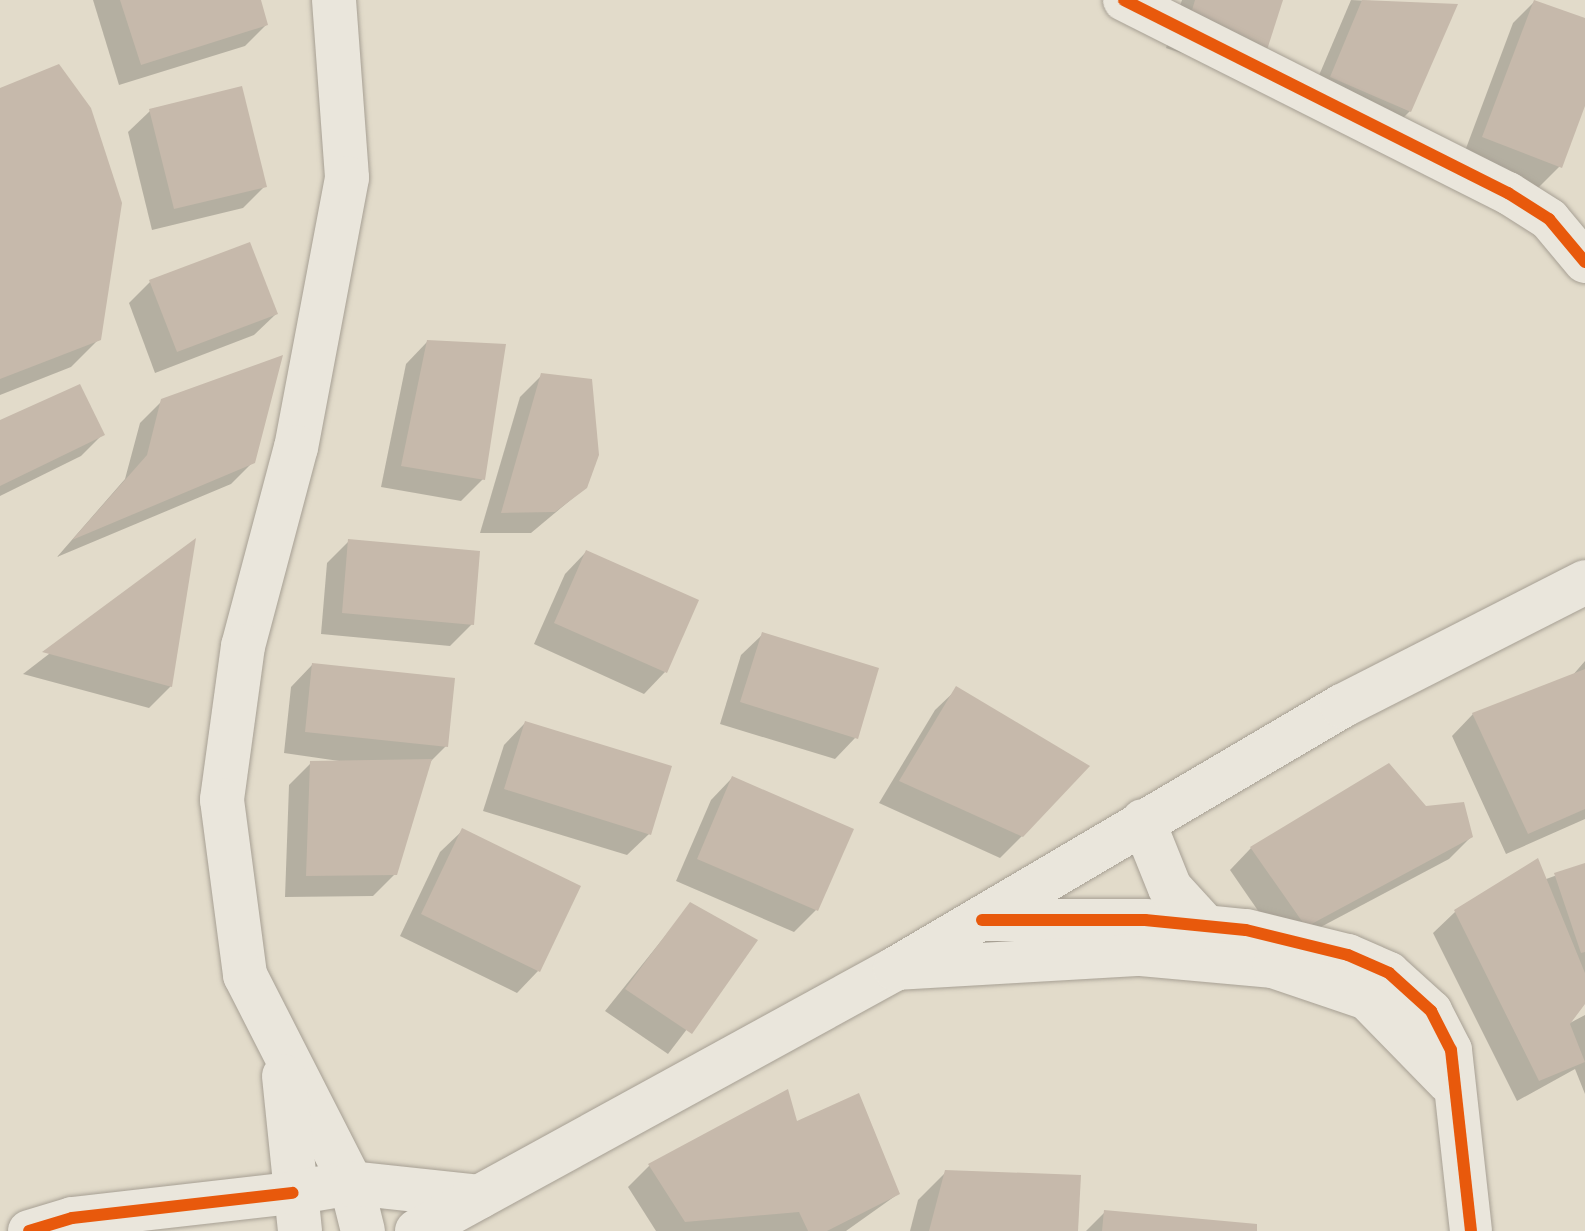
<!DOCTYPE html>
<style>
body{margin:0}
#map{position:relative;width:1585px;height:1231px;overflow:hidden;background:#e2dbca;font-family:Literata,serif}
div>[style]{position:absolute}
.shadow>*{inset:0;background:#0003}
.building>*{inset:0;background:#c6b9ab}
.roads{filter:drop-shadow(0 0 2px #a7a094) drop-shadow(0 0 2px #a7a094)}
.minor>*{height:42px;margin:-21px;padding:0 21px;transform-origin:21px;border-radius:21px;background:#eae6dc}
.secondary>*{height:44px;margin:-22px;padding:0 22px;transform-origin:22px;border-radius:22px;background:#eae6dc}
.cycleway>*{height:12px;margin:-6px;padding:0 6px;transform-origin:6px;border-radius:6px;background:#e8590c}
span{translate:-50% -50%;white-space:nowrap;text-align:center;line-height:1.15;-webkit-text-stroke:8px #f4e9d0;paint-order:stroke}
</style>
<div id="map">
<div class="shadow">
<i style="clip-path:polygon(93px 0,259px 0,266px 25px,245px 46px,119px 85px)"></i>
<i style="clip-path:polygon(1182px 0,1281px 0,1243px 73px,1166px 48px)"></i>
<i style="clip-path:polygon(1351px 0,1455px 5px,1410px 111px,1388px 133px,1309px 99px)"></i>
<i style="clip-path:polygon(1535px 1px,1585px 21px,1585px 100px,1560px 166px,1538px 188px,1462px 159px,1513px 23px)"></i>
<i style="clip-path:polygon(0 90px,99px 339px,71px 367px,0 395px)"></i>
<i style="clip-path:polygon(150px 111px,265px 186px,243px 208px,152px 230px,128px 132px)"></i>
<i style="clip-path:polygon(150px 282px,276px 314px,254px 335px,155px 373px,129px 303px)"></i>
<i style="clip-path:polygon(427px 342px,483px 479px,461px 501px,381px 487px,406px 364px)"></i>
<i style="clip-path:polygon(542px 375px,586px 487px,531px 533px,480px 533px,520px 397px)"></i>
<i style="clip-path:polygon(162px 401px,253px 462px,231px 484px,57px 557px,125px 479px,140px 423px)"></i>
<i style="clip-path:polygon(0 422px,102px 435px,81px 456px,0 496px)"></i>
<i style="clip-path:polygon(349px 541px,472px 624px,450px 646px,321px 634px,327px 563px)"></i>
<i style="clip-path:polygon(193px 543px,171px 686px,149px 708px,23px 674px)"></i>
<i style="clip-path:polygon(586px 552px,665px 672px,644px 694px,534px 644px,565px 574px)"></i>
<i style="clip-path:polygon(763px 634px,856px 737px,835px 759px,720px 724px,741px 655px)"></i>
<i style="clip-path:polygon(1585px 661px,1585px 819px,1506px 854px,1452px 736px,1473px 714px,1572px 676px)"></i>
<i style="clip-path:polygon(312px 665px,446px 746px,428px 764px,395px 874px,373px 896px,285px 897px,289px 785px,311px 763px,346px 762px,284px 753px,291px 687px)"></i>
<i style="clip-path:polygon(957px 689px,1022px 836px,1000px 858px,879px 803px,935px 710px)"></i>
<i style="clip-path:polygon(525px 723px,649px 834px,627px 855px,483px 811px,504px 745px)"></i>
<i style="clip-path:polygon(732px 778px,851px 830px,816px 910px,794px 932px,676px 881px,711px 800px)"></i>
<i style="clip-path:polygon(1425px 808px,1471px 837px,1449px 859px,1283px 947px,1230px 870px,1251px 848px)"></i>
<i style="clip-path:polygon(462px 831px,538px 971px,517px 993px,400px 936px,440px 852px)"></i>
<i style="clip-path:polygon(1585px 865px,1585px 1001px,1568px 1024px,1585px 1015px,1585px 1094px,1575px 1069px,1517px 1101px,1433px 933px,1455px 912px)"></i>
<i style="clip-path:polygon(690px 905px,755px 940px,668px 1054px,605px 1011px)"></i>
<i style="clip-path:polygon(795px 1124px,898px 1194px,846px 1231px,656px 1231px,628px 1187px,650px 1165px)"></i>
<i style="clip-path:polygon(946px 1172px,1076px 1231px,910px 1231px,918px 1200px)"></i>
<i style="clip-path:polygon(1105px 1212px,1255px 1231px,1086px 1231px)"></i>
</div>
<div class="building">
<i style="clip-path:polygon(120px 0,261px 0,268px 25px,141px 65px)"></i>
<i style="clip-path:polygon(1195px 0,1283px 0,1266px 53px,1187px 27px)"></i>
<i style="clip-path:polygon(1362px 0,1458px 4px,1411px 112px,1330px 77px)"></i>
<i style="clip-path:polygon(1534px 0,1585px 18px,1585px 106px,1562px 168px,1482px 137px)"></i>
<i style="clip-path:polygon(59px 64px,91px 108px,122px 203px,101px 340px,0 379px,0 88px)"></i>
<i style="clip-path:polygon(242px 86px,267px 187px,174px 209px,149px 109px)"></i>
<i style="clip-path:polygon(250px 242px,278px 314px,177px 352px,149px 280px)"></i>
<i style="clip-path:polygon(427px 340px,506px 344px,485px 480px,401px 466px)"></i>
<i style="clip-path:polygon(283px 355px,255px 463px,72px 540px,147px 455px,161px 399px)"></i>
<i style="clip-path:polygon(541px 373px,592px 379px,599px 455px,587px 488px,555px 512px,501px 513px)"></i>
<i style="clip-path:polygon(80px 384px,105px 435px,0 486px,0 420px)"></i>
<i style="clip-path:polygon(196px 538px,172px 687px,42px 652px)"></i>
<i style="clip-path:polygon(348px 539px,480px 551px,474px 625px,342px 613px)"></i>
<i style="clip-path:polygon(586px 550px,699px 600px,667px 673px,554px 623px)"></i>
<i style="clip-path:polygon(762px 632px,879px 668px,858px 739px,740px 702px)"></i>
<i style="clip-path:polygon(312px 663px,455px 678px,448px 747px,305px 732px)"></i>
<i style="clip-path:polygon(1585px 669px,1585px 809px,1528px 834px,1472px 713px)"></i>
<i style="clip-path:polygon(956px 686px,1090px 766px,1023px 837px,899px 781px)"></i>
<i style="clip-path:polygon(525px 721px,672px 766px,651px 835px,504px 789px)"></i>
<i style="clip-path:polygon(432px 759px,397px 875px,306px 876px,310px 761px)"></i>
<i style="clip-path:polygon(1389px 763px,1426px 806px,1464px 802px,1473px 837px,1306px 927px,1250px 847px)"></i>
<i style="clip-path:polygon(732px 776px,854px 829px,818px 911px,697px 859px)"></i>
<i style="clip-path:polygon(462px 828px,581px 886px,540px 972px,421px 914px)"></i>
<i style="clip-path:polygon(1538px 858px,1585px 973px,1585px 1004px,1570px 1024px,1585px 1062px,1539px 1081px,1454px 910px)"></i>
<i style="clip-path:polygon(1585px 863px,1585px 952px,1581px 953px,1554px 873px)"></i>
<i style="clip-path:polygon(690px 902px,758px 940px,692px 1034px,625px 989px)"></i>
<i style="clip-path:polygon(788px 1089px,797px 1121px,859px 1093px,900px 1194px,827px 1231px,808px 1231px,799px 1212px,685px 1222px,648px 1164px)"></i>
<i style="clip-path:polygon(945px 1170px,1081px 1175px,1078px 1231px,929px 1231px)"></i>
<i style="clip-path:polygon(1104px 1210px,1257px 1224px,1257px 1231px,1102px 1231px)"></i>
</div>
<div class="roads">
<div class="minor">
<i style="left:1124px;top:0;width:430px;rotate:26.7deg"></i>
<i style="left:1508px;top:193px;width:49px;rotate:32.4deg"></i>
<i style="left:1549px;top:219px;width:56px;rotate:50.1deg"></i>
<i style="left:982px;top:920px;width:163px"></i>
<i style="left:1145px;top:920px;width:101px;rotate:5.7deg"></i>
<i style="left:1246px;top:930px;width:105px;rotate:13.8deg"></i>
<i style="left:1348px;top:955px;width:45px;rotate:23.7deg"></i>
<i style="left:1389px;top:973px;width:57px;rotate:42.1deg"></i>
<i style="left:1431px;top:1011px;width:44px;rotate:62.9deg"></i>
<i style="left:1451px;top:1050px;width:182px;rotate:83.7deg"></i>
<i style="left:895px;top:969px;width:246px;rotate:-3.3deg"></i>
<i style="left:1141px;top:955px;width:133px;rotate:5.2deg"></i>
<i style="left:1273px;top:967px;width:99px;rotate:18.8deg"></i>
<i style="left:1367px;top:999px;width:116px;rotate:45.7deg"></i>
<i style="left:29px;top:1231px;width:45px;rotate:-16.8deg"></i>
<i style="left:72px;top:1218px;width:222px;rotate:-6.5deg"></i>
</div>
<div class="secondary">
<i style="left:334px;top:0;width:178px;rotate:85.8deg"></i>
<i style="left:347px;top:178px;width:274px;rotate:100.7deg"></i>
<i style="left:296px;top:447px;width:206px;rotate:104.9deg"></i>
<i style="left:243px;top:646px;width:155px;rotate:97.8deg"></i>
<i style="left:222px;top:800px;width:177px;rotate:82.5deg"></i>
<i style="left:245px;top:975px;width:233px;rotate:63deg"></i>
<i style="left:351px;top:1183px;width:49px;rotate:76deg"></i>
<i style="left:1143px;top:821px;width:72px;rotate:68.1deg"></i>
<i style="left:1170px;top:888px;width:52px;rotate:47.4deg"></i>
<i style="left:284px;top:1076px;width:156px;rotate:84.1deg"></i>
<i style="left:293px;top:1193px;width:59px;rotate:-9.8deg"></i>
<i style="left:351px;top:1183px;width:129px;rotate:6.2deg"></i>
<i style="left:417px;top:1231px;width:545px;rotate:-28.73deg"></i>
<i style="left:895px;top:969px;width:519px;rotate:-30.47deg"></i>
<i style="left:1342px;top:706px;width:273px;rotate:-27deg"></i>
</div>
</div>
<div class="cycleway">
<i style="left:1124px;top:0;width:430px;rotate:26.7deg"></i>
<i style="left:1508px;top:193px;width:49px;rotate:32.4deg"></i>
<i style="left:1549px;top:219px;width:56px;rotate:50.1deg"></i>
<i style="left:982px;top:920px;width:163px"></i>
<i style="left:1145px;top:920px;width:101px;rotate:5.7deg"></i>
<i style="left:1246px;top:930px;width:105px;rotate:13.8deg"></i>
<i style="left:1348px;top:955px;width:45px;rotate:23.7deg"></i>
<i style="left:1389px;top:973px;width:57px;rotate:42.1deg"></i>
<i style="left:1431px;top:1011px;width:44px;rotate:62.9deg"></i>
<i style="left:1451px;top:1050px;width:182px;rotate:83.7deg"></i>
<i style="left:29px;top:1231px;width:45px;rotate:-16.8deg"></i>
<i style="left:72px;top:1218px;width:222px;rotate:-6.5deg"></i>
</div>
</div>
